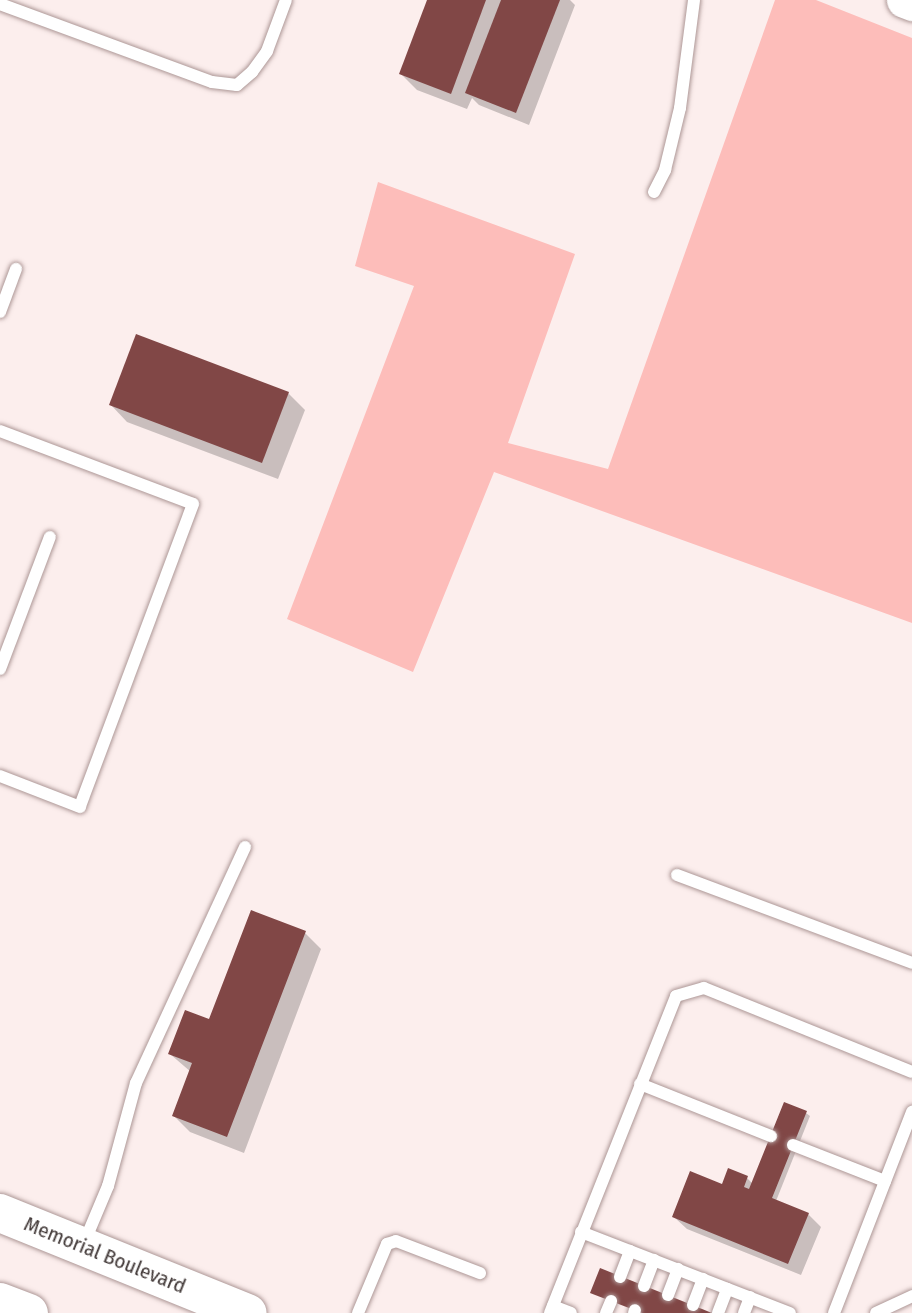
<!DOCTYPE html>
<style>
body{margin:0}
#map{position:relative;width:912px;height:1313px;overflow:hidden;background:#fceeed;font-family:"Fira Sans Condensed",sans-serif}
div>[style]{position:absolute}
.green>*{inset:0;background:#fdbdba}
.shadow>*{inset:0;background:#0003}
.building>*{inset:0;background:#814746}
.roads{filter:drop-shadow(0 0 2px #ad9796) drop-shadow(0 0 2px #ad9796)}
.lane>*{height:12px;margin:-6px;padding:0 6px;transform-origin:6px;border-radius:6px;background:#fff}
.secondary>*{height:35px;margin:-17.5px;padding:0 17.5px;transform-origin:17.5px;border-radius:17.5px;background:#fff}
.primary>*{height:38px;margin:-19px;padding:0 19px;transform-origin:19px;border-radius:19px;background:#fff}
span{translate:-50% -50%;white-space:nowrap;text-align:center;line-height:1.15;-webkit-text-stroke:7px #fff;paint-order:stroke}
.street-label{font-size:21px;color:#423938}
</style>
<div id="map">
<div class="green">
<i style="clip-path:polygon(775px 0,816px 0,912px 38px,912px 623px,494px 472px,413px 672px,287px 619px,414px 286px,355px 266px,378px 182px,575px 254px,508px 443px,608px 469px)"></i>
</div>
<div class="shadow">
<i style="clip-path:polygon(429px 0,570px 0,575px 5px,529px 125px,479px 105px,472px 98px,467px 109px,417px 90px,401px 74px)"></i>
<i style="clip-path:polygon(288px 393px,305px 410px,278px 479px,127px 422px,111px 405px)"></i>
<i style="clip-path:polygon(305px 933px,321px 949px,244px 1153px,190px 1132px,174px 1116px,191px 1072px,170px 1054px,210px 1021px)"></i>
<i style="clip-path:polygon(806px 1113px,810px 1116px,776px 1201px,808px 1214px,821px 1227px,801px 1275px,687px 1229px,674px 1217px,723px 1186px,747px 1178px,753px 1184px)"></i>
</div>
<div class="building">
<i style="clip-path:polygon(427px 0,486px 0,451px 94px,399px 74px)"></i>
<i style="clip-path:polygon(501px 0,560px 0,516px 113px,465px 93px)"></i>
<i style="clip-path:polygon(136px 334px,289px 392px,262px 463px,109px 405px)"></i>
<i style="clip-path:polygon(251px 910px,306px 931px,227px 1137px,172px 1116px,192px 1063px,168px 1054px,185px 1010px,209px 1019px)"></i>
<i style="clip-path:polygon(784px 1102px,807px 1111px,772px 1198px,809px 1213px,788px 1264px,672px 1217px,690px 1171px,722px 1184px,728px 1168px,748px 1176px,744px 1187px,749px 1189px)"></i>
<i style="clip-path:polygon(600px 1268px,712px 1313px,642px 1313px,590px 1293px)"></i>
</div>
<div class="roads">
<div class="lane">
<i style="left:0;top:4px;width:226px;rotate:20.2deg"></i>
<i style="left:212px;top:82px;width:25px;rotate:7deg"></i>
<i style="left:237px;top:85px;width:20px;rotate:-41deg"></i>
<i style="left:252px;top:72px;width:26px;rotate:-54deg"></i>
<i style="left:267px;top:51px;width:54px;rotate:-69.6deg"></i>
<i style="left:654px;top:192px;width:25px;rotate:-63deg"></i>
<i style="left:665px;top:170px;width:64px;rotate:-76.4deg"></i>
<i style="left:680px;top:108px;width:109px;rotate:-82.6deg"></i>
<i style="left:0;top:312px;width:46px;rotate:-69.6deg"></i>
<i style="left:0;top:431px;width:206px;rotate:20.7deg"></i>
<i style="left:193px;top:504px;width:323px;rotate:110.5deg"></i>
<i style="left:80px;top:807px;width:86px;rotate:-158.8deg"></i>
<i style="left:0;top:669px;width:141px;rotate:-69.3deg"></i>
<i style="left:677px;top:875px;width:251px;rotate:20.5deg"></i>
<i style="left:640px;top:1084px;width:141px;rotate:21.7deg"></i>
<i style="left:793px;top:1145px;width:99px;rotate:21.4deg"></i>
<i style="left:581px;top:1232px;width:224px;rotate:21.2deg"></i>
<i style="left:84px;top:1243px;width:62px;rotate:-67.2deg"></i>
<i style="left:108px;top:1186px;width:107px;rotate:-74.8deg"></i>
<i style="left:136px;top:1083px;width:260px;rotate:-65.2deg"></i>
<i style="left:620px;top:1277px;width:28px;rotate:-69deg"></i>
<i style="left:644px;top:1286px;width:28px;rotate:-69deg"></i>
<i style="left:668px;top:1295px;width:28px;rotate:-69deg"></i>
<i style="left:693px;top:1305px;width:28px;rotate:-69deg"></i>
<i style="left:553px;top:1306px;width:19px;rotate:21deg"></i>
<i style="left:358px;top:1313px;width:75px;rotate:-67.2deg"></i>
<i style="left:387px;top:1244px;width:9px;rotate:-18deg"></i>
<i style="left:396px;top:1241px;width:90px;rotate:20.9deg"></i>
<i style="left:550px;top:1313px;width:341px;rotate:-68.3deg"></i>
<i style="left:676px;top:996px;width:29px;rotate:-16deg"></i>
<i style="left:704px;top:988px;width:224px;rotate:22deg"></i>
<i style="left:606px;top:1313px;width:13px;rotate:-67deg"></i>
<i style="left:634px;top:1313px;width:3px;rotate:-72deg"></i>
<i style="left:718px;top:1313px;width:26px;rotate:-69deg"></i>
<i style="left:744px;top:1313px;width:17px;rotate:-69deg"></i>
<i style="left:834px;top:1313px;width:216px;rotate:-68.8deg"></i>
<i style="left:876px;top:1313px;width:40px;rotate:-25deg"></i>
</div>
<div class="secondary">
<i style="left:904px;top:0;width:9px;rotate:21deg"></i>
</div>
<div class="primary">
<i style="left:0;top:1213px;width:267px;rotate:22deg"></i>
<i style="left:0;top:1302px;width:31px;rotate:21deg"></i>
</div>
</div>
<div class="street-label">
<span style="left:105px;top:1255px;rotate:22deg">Memorial Boulevard</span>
</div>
</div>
